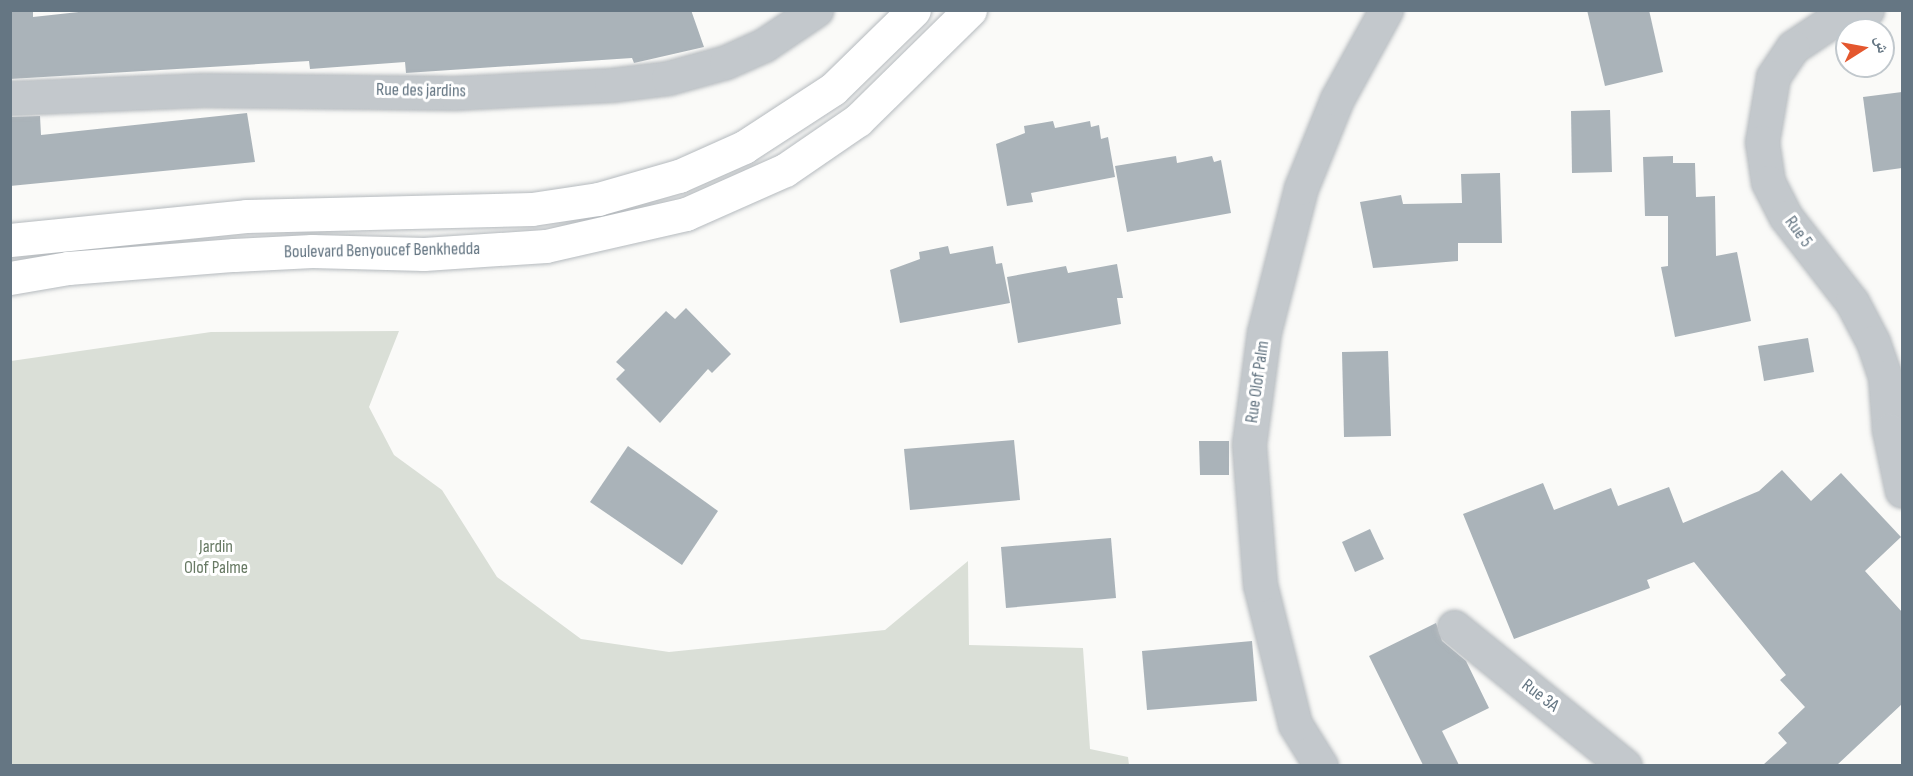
<!DOCTYPE html>
<meta charset="utf-8">
<style>
body{margin:0}
#map{position:relative;width:1913px;height:776px;overflow:hidden;background:#fafaf8;font-family:"Sofia Sans Condensed","Noto Naskh Arabic",sans-serif}
div>[style]{position:absolute}
.green>*{inset:0;background:#dadfd7}
.building>*{inset:0;background:#aab3b9}
.roads{filter:drop-shadow(0 0 2px #b5babe) drop-shadow(0 0 2px #b5babe)}
.minor>*{height:33px;margin:-16.5px;padding:0 16.5px;transform-origin:16.5px;border-radius:16.5px;background:#c3c8cc}
.major>*{height:33px;margin:-16.5px;padding:0 16.5px;transform-origin:16.5px;border-radius:16.5px;background:#fff}
span{translate:-50% -50%;white-space:nowrap;text-align:center;line-height:1.15;-webkit-text-stroke:6px #fff;paint-order:stroke}
.street-label{font-size:18px;color:#657683}
.park-label{font-size:18px;color:#687a64}
.frame{position:absolute;inset:0;border:12px solid #657683;pointer-events:none}
.north{position:absolute;left:1835px;top:18px;width:60px;height:60px;box-sizing:border-box;background:#fff;border:2px solid #c1c8cd;border-radius:50%;rotate:79deg;font-size:16px;font-weight:700;line-height:24px;text-align:center;color:#657683}
.north::after{content:'';display:block;margin:auto;width:21px;height:27px;background:#e4572e;clip-path:polygon(50% 0,100% 100%,50% 72%,0 100%)}
</style>
<div id="map">
<div class="green">
<i style="clip-path:polygon(399px 331px,369px 407px,394px 455px,442px 490px,497px 577px,581px 639px,669px 652px,885px 630px,968px 561px,969px 645px,1083px 648px,1090px 749px,1128px 757px,1129px 765px,11px 765px,11px 361px,211px 332px)"></i>
</div>
<div class="building">
<i style="clip-path:polygon(10px 10px,33px 10px,33px 17px,97px 10px,691px 10px,704px 47px,634px 63px,632px 58px,406px 73px,405px 62px,310px 69px,309px 61px,10px 79px)"></i>
<i style="clip-path:polygon(1587px 10px,1649px 10px,1663px 72px,1605px 86px)"></i>
<i style="clip-path:polygon(1902px 92px,1902px 168px,1873px 172px,1863px 97px)"></i>
<i style="clip-path:polygon(1610px 110px,1612px 172px,1572px 173px,1571px 111px)"></i>
<i style="clip-path:polygon(247px 113px,255px 162px,10px 186px,10px 117px,40px 116px,41px 135px)"></i>
<i style="clip-path:polygon(1053px 121px,1055px 128px,1090px 121px,1091px 127px,1099px 125px,1101px 139px,1108px 137px,1115px 177px,1031px 193px,1033px 202px,1007px 206px,996px 144px,1025px 133px,1024px 126px)"></i>
<i style="clip-path:polygon(1176px 156px,1177px 163px,1212px 156px,1214px 162px,1221px 160px,1231px 213px,1127px 232px,1115px 166px)"></i>
<i style="clip-path:polygon(1673px 156px,1673px 163px,1695px 163px,1696px 197px,1715px 196px,1716px 256px,1737px 252px,1751px 321px,1675px 337px,1661px 267px,1668px 266px,1668px 216px,1645px 216px,1643px 157px)"></i>
<i style="clip-path:polygon(1500px 173px,1502px 243px,1458px 243px,1458px 261px,1373px 268px,1360px 202px,1401px 195px,1403px 204px,1462px 203px,1461px 174px)"></i>
<i style="clip-path:polygon(948px 246px,950px 254px,993px 246px,996px 264px,1002px 263px,1010px 303px,900px 323px,890px 270px,920px 259px,919px 252px)"></i>
<i style="clip-path:polygon(1117px 264px,1123px 298px,1117px 298px,1121px 324px,1018px 343px,1007px 277px,1066px 266px,1068px 273px)"></i>
<i style="clip-path:polygon(686px 308px,731px 354px,712px 373px,708px 369px,660px 423px,616px 379px,625px 370px,616px 362px,666px 311px,675px 319px)"></i>
<i style="clip-path:polygon(1808px 338px,1814px 372px,1764px 381px,1758px 346px)"></i>
<i style="clip-path:polygon(1388px 351px,1391px 436px,1344px 437px,1342px 352px)"></i>
<i style="clip-path:polygon(1014px 440px,1020px 500px,910px 510px,904px 449px)"></i>
<i style="clip-path:polygon(1199px 441px,1229px 441px,1229px 475px,1200px 475px)"></i>
<i style="clip-path:polygon(628px 446px,718px 511px,682px 565px,590px 502px)"></i>
<i style="clip-path:polygon(1782px 470px,1811px 501px,1841px 473px,1901px 537px,1865px 571px,1902px 612px,1902px 704px,1837px 765px,1763px 765px,1787px 743px,1778px 733px,1805px 707px,1780px 680px,1786px 675px,1694px 562px,1647px 580px,1650px 588px,1514px 639px,1463px 514px,1543px 483px,1554px 510px,1611px 488px,1618px 506px,1669px 487px,1683px 523px,1759px 491px)"></i>
<i style="clip-path:polygon(1370px 529px,1384px 559px,1355px 572px,1342px 542px)"></i>
<i style="clip-path:polygon(1111px 538px,1116px 598px,1006px 608px,1001px 547px)"></i>
<i style="clip-path:polygon(1436px 623px,1442px 641px,1466px 661px,1489px 708px,1442px 731px,1459px 765px,1423px 765px,1369px 656px)"></i>
<i style="clip-path:polygon(1252px 641px,1257px 701px,1147px 710px,1142px 651px)"></i>
</div>
<div class="roads">
<div class="minor">
<i style="left:1867px;top:10px;width:26px;rotate:169deg"></i>
<i style="left:1841px;top:15px;width:58px;rotate:146.3deg"></i>
<i style="left:1793px;top:47px;width:36px;rotate:124deg"></i>
<i style="left:1773px;top:77px;width:66px;rotate:99.6deg"></i>
<i style="left:1762px;top:142px;width:40px;rotate:81.5deg"></i>
<i style="left:1768px;top:182px;width:39px;rotate:63deg"></i>
<i style="left:1786px;top:217px;width:108px;rotate:52.2deg"></i>
<i style="left:1852px;top:302px;width:45px;rotate:62.3deg"></i>
<i style="left:1873px;top:342px;width:37px;rotate:71deg"></i>
<i style="left:1885px;top:377px;width:53px;rotate:85.7deg"></i>
<i style="left:1889px;top:430px;width:62px;rotate:78deg"></i>
<i style="left:10px;top:98px;width:193px;rotate:-2.4deg"></i>
<i style="left:203px;top:90px;width:251px;rotate:0.7deg"></i>
<i style="left:454px;top:93px;width:157px;rotate:-2.9deg"></i>
<i style="left:611px;top:85px;width:57px;rotate:-7deg"></i>
<i style="left:668px;top:78px;width:60px;rotate:-15.4deg"></i>
<i style="left:726px;top:62px;width:42px;rotate:-24.1deg"></i>
<i style="left:764px;top:45px;width:63px;rotate:-33.9deg"></i>
<i style="left:1454px;top:627px;width:220px;rotate:39.1deg"></i>
<i style="left:1321px;top:766px;width:49px;rotate:-121.8deg"></i>
<i style="left:1295px;top:724px;width:143px;rotate:-104.1deg"></i>
<i style="left:1260px;top:585px;width:141px;rotate:-94.5deg"></i>
<i style="left:1249px;top:444px;width:113px;rotate:-82.4deg"></i>
<i style="left:1264px;top:332px;width:149px;rotate:-75.6deg"></i>
<i style="left:1301px;top:188px;width:96px;rotate:-68deg"></i>
<i style="left:1337px;top:99px;width:102px;rotate:-61.2deg"></i>
</div>
<div class="major">
<i style="left:10px;top:240px;width:237px;rotate:-5.8deg"></i>
<i style="left:246px;top:216px;width:286px;rotate:-1.4deg"></i>
<i style="left:532px;top:209px;width:67px;rotate:-8.6deg"></i>
<i style="left:598px;top:199px;width:84px;rotate:-15.9deg"></i>
<i style="left:679px;top:176px;width:71px;rotate:-24deg"></i>
<i style="left:744px;top:147px;width:106px;rotate:-33.1deg"></i>
<i style="left:833px;top:89px;width:113px;rotate:-44.3deg"></i>
<i style="left:10px;top:278px;width:59px;rotate:-9.8deg"></i>
<i style="left:68px;top:268px;width:167px;rotate:-4.5deg"></i>
<i style="left:234px;top:255px;width:78px;rotate:-2.9deg"></i>
<i style="left:312px;top:251px;width:112px;rotate:1.5deg"></i>
<i style="left:424px;top:254px;width:122px;rotate:-3.8deg"></i>
<i style="left:546px;top:246px;width:144px;rotate:-12.9deg"></i>
<i style="left:686px;top:214px;width:108px;rotate:-24deg"></i>
<i style="left:785px;top:170px;width:88px;rotate:-34.4deg"></i>
<i style="left:858px;top:120px;width:157px;rotate:-44.5deg"></i>
</div>
</div>
<div class="street-label">
<span style="left:421px;top:91px;rotate:1deg">Rue des jardins</span>
<span style="left:1798px;top:232px;rotate:54deg">Rue 5</span>
<span style="left:382px;top:251px;rotate:-1deg">Boulevard Benyoucef Benkhedda</span>
<span style="left:1258px;top:382px;rotate:-82deg">Rue Olof Palm</span>
<span style="left:1540px;top:696px;rotate:37deg">Rue 3A</span>
</div>
<div class="park-label">
<span style="left:216px;top:558px">Jardin<br>Olof Palme</span>
</div>
<div class="frame"></div>
<div class="north">ش</div>
</div>
